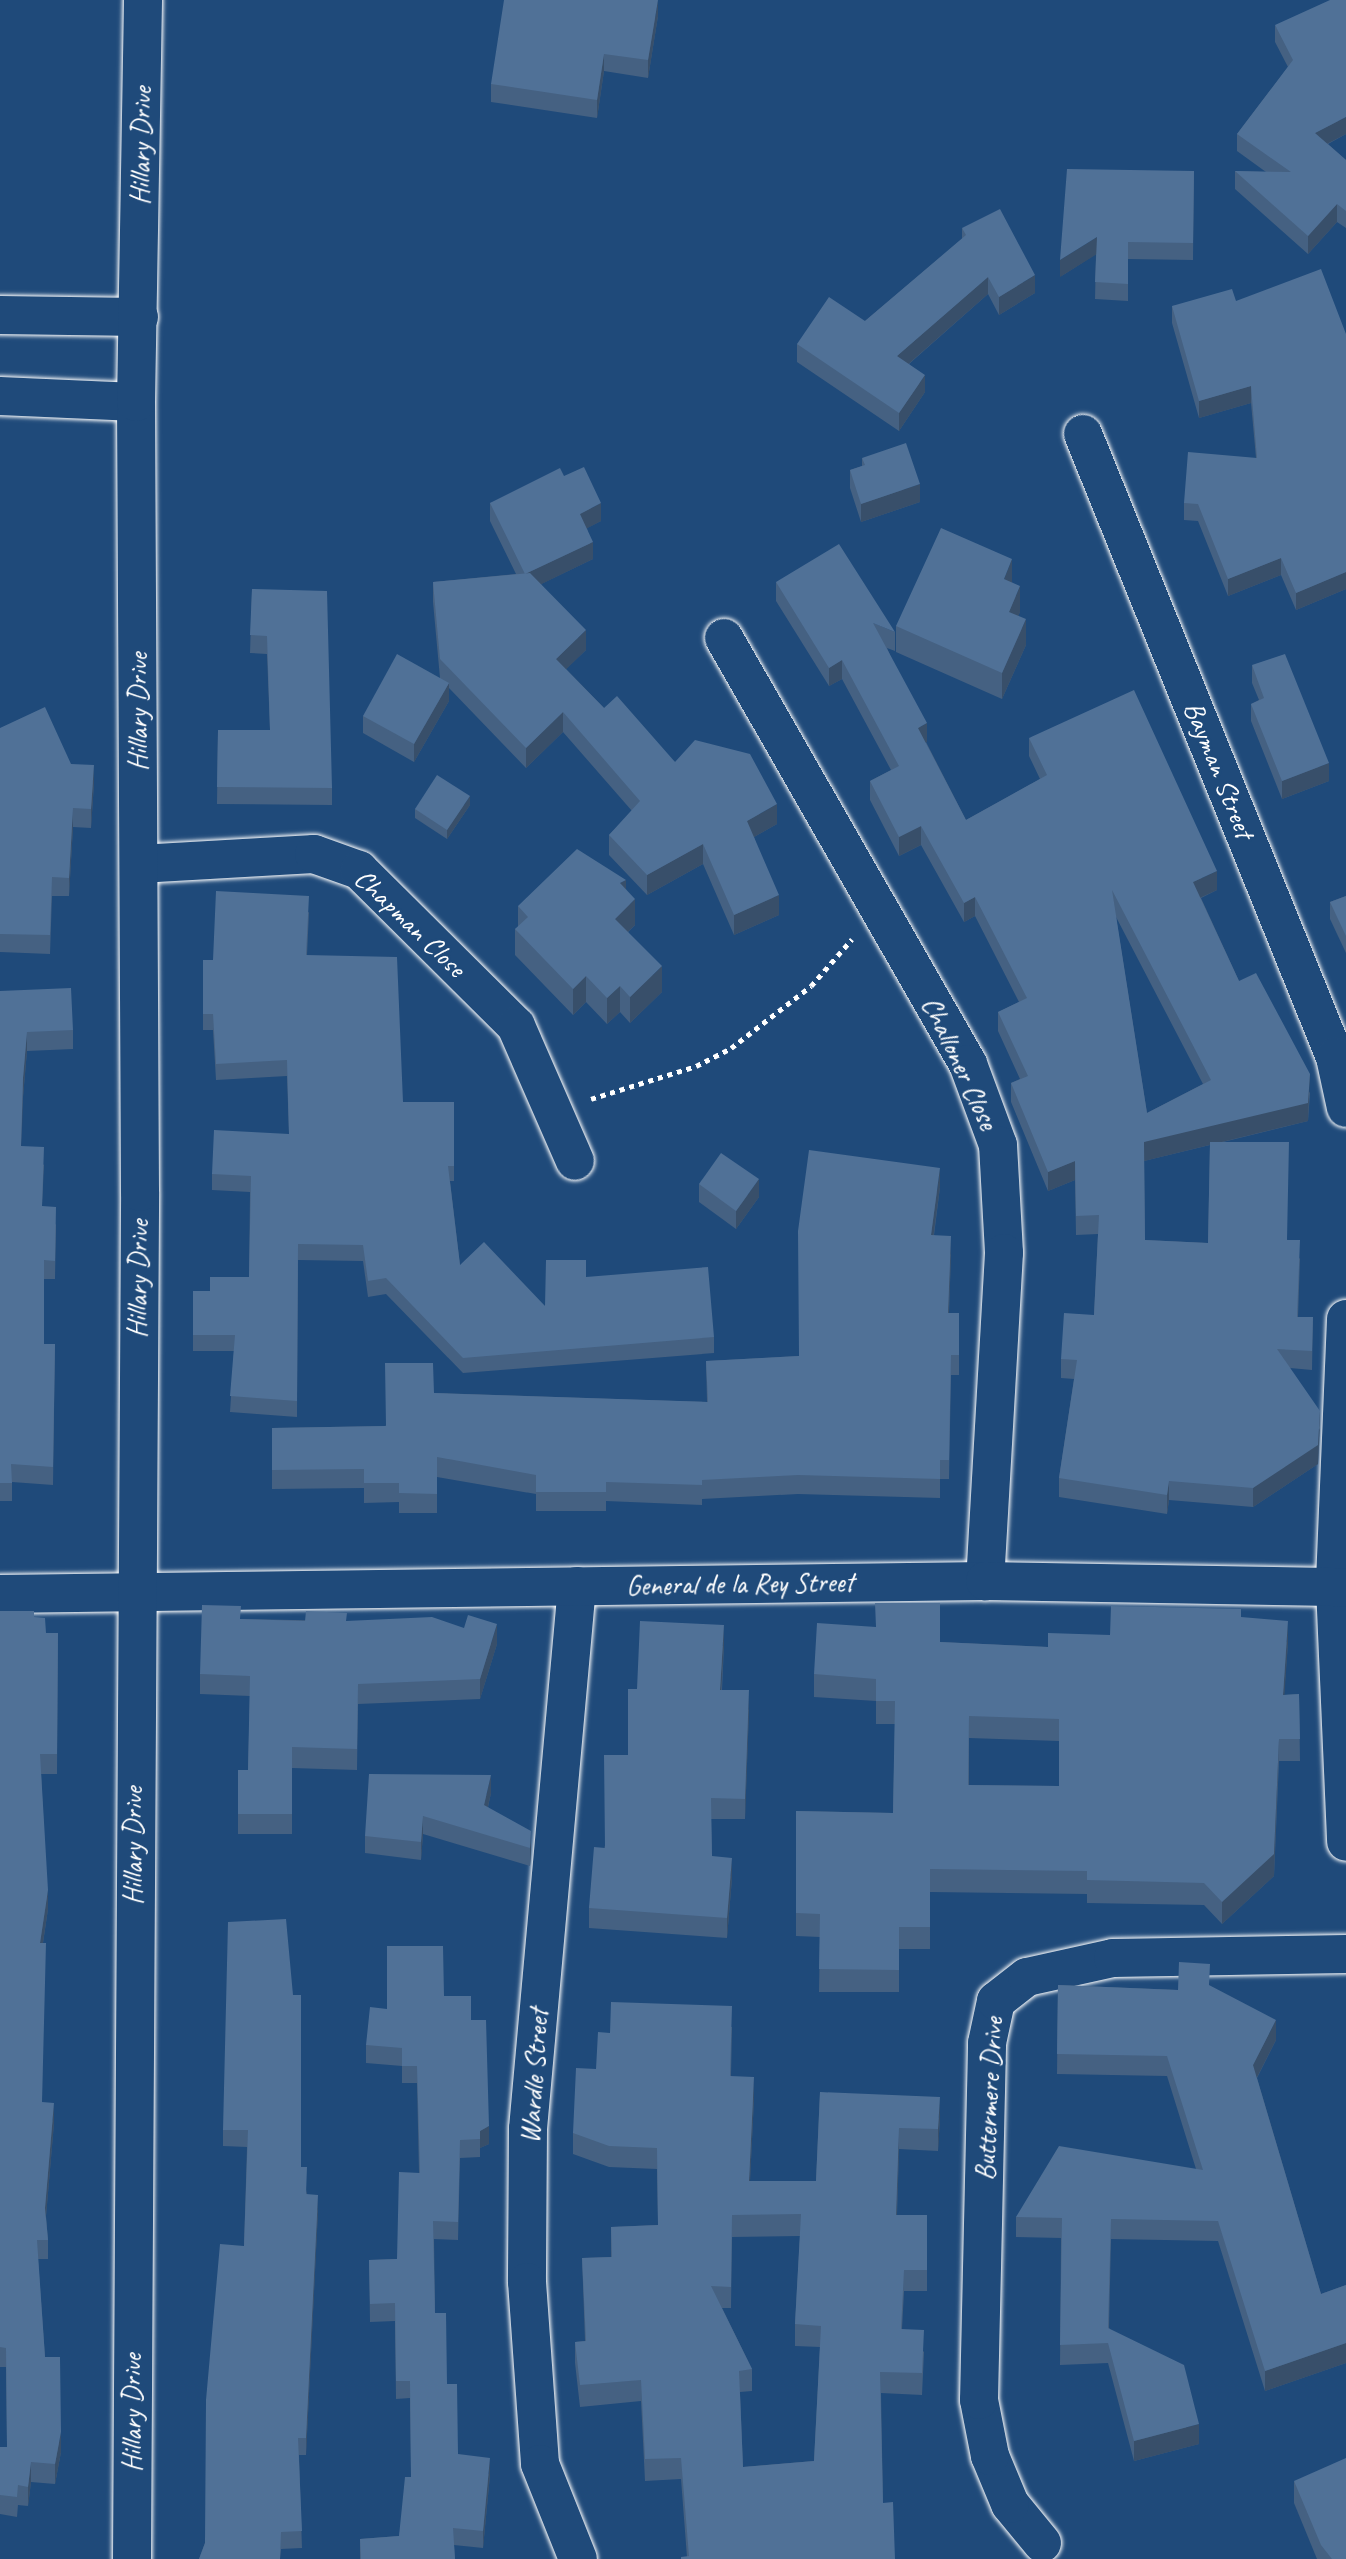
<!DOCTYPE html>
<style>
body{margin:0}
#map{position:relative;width:1346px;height:2559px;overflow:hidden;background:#1f4a7a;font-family:Caveat,sans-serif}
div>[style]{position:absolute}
.path>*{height:4.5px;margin-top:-2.25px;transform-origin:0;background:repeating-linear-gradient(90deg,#fff 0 5px,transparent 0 10px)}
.roads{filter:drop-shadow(0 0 2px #fff) drop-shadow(0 0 2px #fff)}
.street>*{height:38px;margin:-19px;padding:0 19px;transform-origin:19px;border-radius:19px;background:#1f4a7a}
.wall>*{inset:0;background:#456182}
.shaded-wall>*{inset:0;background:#384f6a}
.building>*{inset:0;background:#507197}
span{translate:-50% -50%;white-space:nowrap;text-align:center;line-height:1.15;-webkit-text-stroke:5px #1f4a7a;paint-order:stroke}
.street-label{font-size:28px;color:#fff}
</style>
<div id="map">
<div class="path">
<i style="left:591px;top:1099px;width:110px;rotate:-17.4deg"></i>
<i style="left:696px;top:1066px;width:39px;rotate:-27deg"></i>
<i style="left:731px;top:1048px;width:101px;rotate:-37.8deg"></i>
<i style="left:811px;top:986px;width:62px;rotate:-48.9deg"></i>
</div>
<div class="roads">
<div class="street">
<i style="left:0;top:315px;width:139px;rotate:0.8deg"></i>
<i style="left:0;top:396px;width:136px;rotate:2.5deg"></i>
<i style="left:1083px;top:434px;width:672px;rotate:67.98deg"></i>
<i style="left:1335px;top:1057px;width:52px;rotate:77.8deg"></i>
<i style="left:724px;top:638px;width:491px;rotate:60.2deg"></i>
<i style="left:968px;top:1064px;width:86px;rotate:69.7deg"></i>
<i style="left:998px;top:1145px;width:108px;rotate:86.8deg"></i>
<i style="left:1004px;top:1253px;width:329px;rotate:93.3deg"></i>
<i style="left:139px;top:864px;width:175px;rotate:-3.3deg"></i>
<i style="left:314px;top:854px;width:48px;rotate:19.6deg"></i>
<i style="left:359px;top:870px;width:221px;rotate:44.8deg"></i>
<i style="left:516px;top:1026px;width:147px;rotate:66.4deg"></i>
<i style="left:1346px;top:1319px;width:268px;rotate:92.4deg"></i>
<i style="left:1335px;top:1587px;width:255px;rotate:87.5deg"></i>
<i style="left:577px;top:1586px;width:545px;rotate:95.16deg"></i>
<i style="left:528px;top:2129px;width:153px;rotate:90.4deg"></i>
<i style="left:527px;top:2282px;width:182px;rotate:85.9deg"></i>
<i style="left:540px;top:2464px;width:102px;rotate:68.2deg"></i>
<i style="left:0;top:1594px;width:985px;rotate:-0.76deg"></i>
<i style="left:985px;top:1581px;width:361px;rotate:1deg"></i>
<i style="left:1042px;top:2543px;width:50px;rotate:-129.4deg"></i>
<i style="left:1010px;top:2504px;width:52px;rotate:-112.6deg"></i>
<i style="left:990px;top:2456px;width:57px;rotate:-101.1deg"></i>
<i style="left:979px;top:2400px;width:357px;rotate:-88.7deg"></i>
<i style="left:987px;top:2043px;width:43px;rotate:-77.9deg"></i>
<i style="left:996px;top:2001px;width:39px;rotate:-38deg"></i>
<i style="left:1027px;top:1977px;width:88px;rotate:-12.5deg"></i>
<i style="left:1113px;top:1958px;width:233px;rotate:-1deg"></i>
<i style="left:132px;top:2559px;width:1367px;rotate:-89.66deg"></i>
<i style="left:140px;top:1192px;width:790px;rotate:-90.29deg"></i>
<i style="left:136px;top:402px;width:402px;rotate:-89deg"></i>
</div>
</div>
<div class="wall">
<i style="clip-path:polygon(658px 16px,648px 78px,604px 71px,597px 118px,491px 102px,491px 84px)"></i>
<i style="clip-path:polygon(1275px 25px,1346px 134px,1328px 144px,1346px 160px,1346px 228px,1337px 222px,1308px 254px,1235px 189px,1235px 171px,1266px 172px,1237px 151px,1237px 134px,1288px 67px,1275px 42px)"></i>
<i style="clip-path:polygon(1194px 171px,1193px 260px,1128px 259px,1128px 301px,1095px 299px,1096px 254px,1060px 277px)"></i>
<i style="clip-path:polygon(962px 228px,1035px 293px,999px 315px,988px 294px,909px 364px,925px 392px,899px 431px,797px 362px,797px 344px,865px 321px,962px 239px)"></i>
<i style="clip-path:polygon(1236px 301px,1346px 334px,1346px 589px,1296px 610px,1281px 575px,1228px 596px,1198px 521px,1184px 520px,1184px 503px,1256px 458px,1251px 403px,1199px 418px,1172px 323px,1172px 306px)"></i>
<i style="clip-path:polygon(862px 458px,920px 502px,861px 522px,850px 488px,850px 470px,862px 466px)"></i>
<i style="clip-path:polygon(564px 476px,601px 521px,587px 528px,593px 559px,541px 584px,586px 650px,566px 669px,604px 708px,675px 762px,777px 824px,754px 837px,779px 915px,734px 935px,703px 864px,647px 895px,609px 855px,609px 835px,632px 811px,563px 732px,526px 768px,449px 688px,449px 701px,414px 762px,363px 733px,363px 716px,440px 678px,433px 602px,433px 582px,516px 574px,490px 521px,490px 503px)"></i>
<i style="clip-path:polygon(evenodd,776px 582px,895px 632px,895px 651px,887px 648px,927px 742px,926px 742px,966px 820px,1040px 779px,1029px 756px,1029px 738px,1217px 890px,1201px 898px,1239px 981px,1310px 1093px,1308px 1121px,1223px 1142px,1300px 1259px,1298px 1317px,1313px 1317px,1312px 1370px,1290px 1368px,1320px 1430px,1318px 1464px,1253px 1507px,1169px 1500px,1167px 1514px,1059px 1497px,1059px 1478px,1074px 1379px,1061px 1378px,1061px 1359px,1094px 1315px,1098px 1234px,1076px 1235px,1075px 1180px,1048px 1191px,1011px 1102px,1011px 1083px,1020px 1079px,998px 1031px,998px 1012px,1019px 1002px,975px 916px,964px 922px,921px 845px,899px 856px,870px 800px,870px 781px,891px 770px,842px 679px,829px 686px,776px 601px,776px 582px,1116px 917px,1203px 1084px,1147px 1113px,1116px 917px,776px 582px,1210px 1145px,1208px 1243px,1145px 1240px,1144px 1161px,1210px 1145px)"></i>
<i style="clip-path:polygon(1012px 582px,1020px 612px,1018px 616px,1026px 645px,1002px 699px,896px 652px,896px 626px)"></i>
<i style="clip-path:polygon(252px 589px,332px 788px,332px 805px,217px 804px,218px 730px,270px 730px,267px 654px,250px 653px)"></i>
<i style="clip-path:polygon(1252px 665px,1329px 781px,1282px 799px,1251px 721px,1251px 704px,1259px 700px,1252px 683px)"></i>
<i style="clip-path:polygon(0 728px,71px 764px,94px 783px,91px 828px,73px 827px,69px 896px,52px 896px,50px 954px,0 952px)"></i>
<i style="clip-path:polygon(470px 805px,447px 839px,415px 818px,415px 809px)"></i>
<i style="clip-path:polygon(626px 889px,635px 925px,628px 932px,662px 992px,630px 1023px,620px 1012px,607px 1024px,586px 1002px,573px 1015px,515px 955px,515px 929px,518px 927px,518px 906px)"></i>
<i style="clip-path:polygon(1346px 896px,1346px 953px,1330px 919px,1330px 902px)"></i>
<i style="clip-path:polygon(309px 912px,307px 955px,403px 1102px,454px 1102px,454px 1181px,450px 1181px,460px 1265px,545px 1306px,586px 1277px,714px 1337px,714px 1353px,463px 1373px,386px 1294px,368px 1297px,363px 1261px,298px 1260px,297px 1417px,230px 1412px,234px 1351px,193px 1351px,193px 1291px,210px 1291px,249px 1277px,250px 1192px,212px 1190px,212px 1174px,289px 1134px,287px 1076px,216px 1080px,213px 1030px,203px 1030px,203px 1014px,213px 960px)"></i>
<i style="clip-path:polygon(0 991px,73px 1030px,73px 1049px,27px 1051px,23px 1097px,21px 1146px,44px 1165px,42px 1206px,56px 1225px,55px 1279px,44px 1279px,44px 1344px,55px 1344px,53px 1485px,12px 1482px,12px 1501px,0 1501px)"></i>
<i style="clip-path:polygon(699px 1184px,759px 1197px,736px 1229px,699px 1202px)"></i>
<i style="clip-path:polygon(940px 1187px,934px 1235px,951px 1255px,949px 1313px,959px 1313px,959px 1375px,951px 1375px,949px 1479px,940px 1479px,940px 1498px,798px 1494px,702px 1499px,702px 1505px,606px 1501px,606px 1511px,536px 1511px,536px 1494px,437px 1477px,437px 1513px,399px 1513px,399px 1502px,364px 1503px,364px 1488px,272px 1489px,272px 1428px,385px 1426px,434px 1393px,707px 1402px,706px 1361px,799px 1356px)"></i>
<i style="clip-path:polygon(0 1611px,34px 1617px,46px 1633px,58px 1633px,57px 1774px,41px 1774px,48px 1909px,43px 1943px,42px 2102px,54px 2123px,46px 2216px,48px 2240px,48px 2259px,38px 2259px,45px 2357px,61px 2452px,55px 2484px,31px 2482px,28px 2506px,18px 2505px,17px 2517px,0 2514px,0 2447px,7px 2447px,6px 2367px,0 2367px)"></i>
<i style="clip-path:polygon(evenodd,1241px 1617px,1288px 1643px,1284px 1695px,1299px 1694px,1300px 1761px,1279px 1761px,1274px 1876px,1222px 1924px,1204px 1905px,1087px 1903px,1087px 1894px,930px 1892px,930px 1949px,899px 1949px,899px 1992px,819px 1992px,820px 1937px,796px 1936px,796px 1811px,893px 1813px,895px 1724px,876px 1724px,876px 1701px,814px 1697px,814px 1674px,940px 1642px,1048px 1647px,1110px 1635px,1241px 1617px,969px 1738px,1059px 1741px,1059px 1786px,969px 1785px,969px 1738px)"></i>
<i style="clip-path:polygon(241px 1619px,347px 1621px,497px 1644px,480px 1699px,358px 1704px,357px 1770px,292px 1768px,292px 1834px,238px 1834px,238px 1770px,248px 1770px,250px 1696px,200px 1694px,200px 1674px)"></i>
<i style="clip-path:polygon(724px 1645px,722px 1690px,749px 1710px,745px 1819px,711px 1819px,712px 1856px,732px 1878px,727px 1938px,589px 1928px,589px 1908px,628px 1755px,637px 1689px)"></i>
<i style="clip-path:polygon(491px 1793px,488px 1807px,531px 1849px,530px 1866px,423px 1834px,421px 1860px,365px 1853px,365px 1836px)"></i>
<i style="clip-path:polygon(1058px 1985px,1178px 1990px,1210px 1986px,1276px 2040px,1257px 2078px,1321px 2294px,1346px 2285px,1346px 2363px,1265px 2391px,1218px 2241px,1111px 2239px,1109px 2328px,1199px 2444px,1134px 2461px,1108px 2363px,1060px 2365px,1061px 2238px,1016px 2237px,1016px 2217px,1196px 2169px,1167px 2076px,1057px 2074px)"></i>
<i style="clip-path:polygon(293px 1995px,301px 2167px,307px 2194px,318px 2211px,306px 2455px,299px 2455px,302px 2548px,281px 2549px,280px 2559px,199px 2559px,205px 2543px,244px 2246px,247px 2147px,223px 2146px,223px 2130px)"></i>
<i style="clip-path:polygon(444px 1996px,471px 2020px,489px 2144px,480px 2148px,480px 2157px,460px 2158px,458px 2240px,434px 2239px,435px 2313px,458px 2454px,490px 2475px,483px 2548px,454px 2545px,455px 2559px,360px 2559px,360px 2539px,399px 2536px,411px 2477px,410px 2398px,396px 2399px,395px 2321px,370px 2322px,369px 2260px,397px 2259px,419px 2173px,417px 2083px,402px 2083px,402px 2066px,366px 2063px,366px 2045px,387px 2009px)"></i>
<i style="clip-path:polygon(evenodd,732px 2027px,731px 2076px,754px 2098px,750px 2181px,816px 2181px,820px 2092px,940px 2118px,938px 2151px,899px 2149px,897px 2215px,927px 2215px,927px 2291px,904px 2291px,902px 2329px,924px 2352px,922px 2395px,881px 2393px,883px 2503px,687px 2557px,681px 2479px,645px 2481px,641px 2401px,580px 2407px,575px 2363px,575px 2342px,585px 2341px,582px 2258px,611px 2257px,611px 2227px,658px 2225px,657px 2169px,609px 2167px,573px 2154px,573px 2133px,610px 2033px,732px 2027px,800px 2236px,795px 2324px,795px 2346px,820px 2347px,814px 2461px,743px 2467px,740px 2392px,752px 2391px,752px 2369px,722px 2308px,731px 2308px,732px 2237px,800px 2236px)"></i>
<i style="clip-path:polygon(1294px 2481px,1346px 2559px,1317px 2559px,1294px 2503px)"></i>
</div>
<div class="shaded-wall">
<i style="clip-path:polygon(658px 0,658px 16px,648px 78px,648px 60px)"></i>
<i style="clip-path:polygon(604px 54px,604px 71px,597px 118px,597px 100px)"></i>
<i style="clip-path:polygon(1346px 117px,1346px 134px,1315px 150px,1315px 133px)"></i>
<i style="clip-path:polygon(1337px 204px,1337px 222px,1308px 254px,1308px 236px)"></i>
<i style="clip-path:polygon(1097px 237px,1097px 254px,1060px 277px,1060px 260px)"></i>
<i style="clip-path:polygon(1035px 275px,1035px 293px,999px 315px,999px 297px)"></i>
<i style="clip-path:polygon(988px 277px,988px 294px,897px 374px,897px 356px)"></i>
<i style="clip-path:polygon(925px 375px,925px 392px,899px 431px,899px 413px)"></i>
<i style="clip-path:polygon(1251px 386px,1251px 403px,1199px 418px,1199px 401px)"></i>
<i style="clip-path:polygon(920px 484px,920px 502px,861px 522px,861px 504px)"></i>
<i style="clip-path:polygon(601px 503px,601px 521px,580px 532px,580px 514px)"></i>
<i style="clip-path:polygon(593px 542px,593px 559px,525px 592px,525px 574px)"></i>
<i style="clip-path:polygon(1281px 558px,1281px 575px,1228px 596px,1228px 579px)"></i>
<i style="clip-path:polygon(1012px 559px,1012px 585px,1004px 579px)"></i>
<i style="clip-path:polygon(1346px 572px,1346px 589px,1296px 610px,1296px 593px)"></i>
<i style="clip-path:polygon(1020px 586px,1020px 612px,1009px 638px,1009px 612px)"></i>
<i style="clip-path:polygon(1026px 619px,1026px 645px,1002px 699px,1002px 673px)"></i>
<i style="clip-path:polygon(586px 630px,586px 650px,556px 679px,556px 659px)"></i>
<i style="clip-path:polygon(842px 660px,842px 679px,829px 686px,829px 668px)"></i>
<i style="clip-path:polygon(449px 683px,449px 701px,414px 762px,414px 744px)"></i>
<i style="clip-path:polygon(563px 712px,563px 732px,526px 768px,526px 748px)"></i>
<i style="clip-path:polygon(927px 723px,927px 742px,918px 746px,918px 728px)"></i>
<i style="clip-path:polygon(1329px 763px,1329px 781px,1282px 799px,1282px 781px)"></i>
<i style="clip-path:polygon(94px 765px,94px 783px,91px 828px,91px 809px)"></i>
<i style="clip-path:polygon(470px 796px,470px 805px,447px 839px,447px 830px)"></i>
<i style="clip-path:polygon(777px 804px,777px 824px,747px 841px,747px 821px)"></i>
<i style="clip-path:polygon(73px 808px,73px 827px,69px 896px,69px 878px)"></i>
<i style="clip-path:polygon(921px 826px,921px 845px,899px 856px,899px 837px)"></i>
<i style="clip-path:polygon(703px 844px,703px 864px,647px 895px,647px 875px)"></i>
<i style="clip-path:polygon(1217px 871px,1217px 890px,1193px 901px,1193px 882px)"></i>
<i style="clip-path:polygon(626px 880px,626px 906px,620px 883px)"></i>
<i style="clip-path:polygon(779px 895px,779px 915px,734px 935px,734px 915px)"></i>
<i style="clip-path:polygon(975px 897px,975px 916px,964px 922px,964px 903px)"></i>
<i style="clip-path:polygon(635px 899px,635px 925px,615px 944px,615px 919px)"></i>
<i style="clip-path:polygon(662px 966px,662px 992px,630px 1023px,630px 997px)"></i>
<i style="clip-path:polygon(586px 976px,586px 1002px,573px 1015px,573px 989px)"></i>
<i style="clip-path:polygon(620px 986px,620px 1012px,607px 1024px,607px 998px)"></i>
<i style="clip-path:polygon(27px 1032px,27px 1051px,23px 1097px,21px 1164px,23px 1078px)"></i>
<i style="clip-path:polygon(1310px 1074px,1308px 1121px,1144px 1161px,1144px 1142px)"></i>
<i style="clip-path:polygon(1075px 1161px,1075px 1180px,1048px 1191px,1048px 1172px)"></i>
<i style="clip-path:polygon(940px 1168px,940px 1187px,931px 1254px,931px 1235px)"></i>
<i style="clip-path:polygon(759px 1179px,759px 1197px,736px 1229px,736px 1211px)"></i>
<i style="clip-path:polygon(951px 1236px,951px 1255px,948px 1332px,948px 1313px)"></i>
<i style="clip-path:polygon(1320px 1411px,1318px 1464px,1253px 1507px,1253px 1488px)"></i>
<i style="clip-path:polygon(1169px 1481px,1169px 1500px,1167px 1514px,1167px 1495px)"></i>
<i style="clip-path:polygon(1288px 1621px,1288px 1643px,1283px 1717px,1283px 1695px)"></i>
<i style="clip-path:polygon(497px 1624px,497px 1644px,480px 1699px,480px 1679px)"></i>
<i style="clip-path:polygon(724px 1625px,724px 1645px,720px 1710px,720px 1690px)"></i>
<i style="clip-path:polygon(749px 1690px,749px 1710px,745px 1819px,745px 1799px)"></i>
<i style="clip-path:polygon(1279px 1739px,1274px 1876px,1222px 1924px,1222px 1902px)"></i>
<i style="clip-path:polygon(491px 1775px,491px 1793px,484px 1823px,484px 1805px)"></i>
<i style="clip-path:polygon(423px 1816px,423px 1834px,421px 1860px,421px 1842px)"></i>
<i style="clip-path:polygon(531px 1831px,531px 1849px,530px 1866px,530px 1848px)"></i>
<i style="clip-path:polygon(732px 1858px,732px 1878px,727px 1938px,727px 1918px)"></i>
<i style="clip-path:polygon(48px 1890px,48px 1909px,40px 1962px,40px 1943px)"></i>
<i style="clip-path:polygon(1276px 2020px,1276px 2040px,1253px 2085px,1253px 2065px)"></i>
<i style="clip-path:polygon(754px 2077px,754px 2098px,749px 2202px,749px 2181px)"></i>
<i style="clip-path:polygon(940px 2097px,940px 2118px,938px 2151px,938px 2129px)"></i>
<i style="clip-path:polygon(54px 2103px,54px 2123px,45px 2228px,45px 2208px)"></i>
<i style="clip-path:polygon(489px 2126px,489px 2144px,480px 2148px,480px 2131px)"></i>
<i style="clip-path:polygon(899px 2128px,899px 2149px,896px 2236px,896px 2215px)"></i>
<i style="clip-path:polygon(318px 2195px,318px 2211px,306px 2455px,306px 2438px)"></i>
<i style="clip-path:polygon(1346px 2343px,1346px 2363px,1265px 2391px,1265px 2371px)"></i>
<i style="clip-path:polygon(1199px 2424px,1199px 2444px,1134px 2461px,1134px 2441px)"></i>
<i style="clip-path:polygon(61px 2432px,61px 2452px,55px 2484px,55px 2464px)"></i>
<i style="clip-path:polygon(490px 2458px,490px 2475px,483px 2548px,483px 2531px)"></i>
<i style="clip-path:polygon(31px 2462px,31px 2482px,28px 2506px,28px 2487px)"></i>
</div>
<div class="building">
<i style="clip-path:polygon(504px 0,658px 0,648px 60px,604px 54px,597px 100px,491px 84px)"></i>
<i style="clip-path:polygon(1330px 0,1346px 0,1346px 117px,1315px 133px,1346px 160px,1346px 211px,1337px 204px,1308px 236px,1235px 171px,1291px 172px,1237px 134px,1293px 60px,1275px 25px)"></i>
<i style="clip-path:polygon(1067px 169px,1194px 171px,1193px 243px,1128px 242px,1128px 284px,1095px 282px,1097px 237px,1060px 260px)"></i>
<i style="clip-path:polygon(1000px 209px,1035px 275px,999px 297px,988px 277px,897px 356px,925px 375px,899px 413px,797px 344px,829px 297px,865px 321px,966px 235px,962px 228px)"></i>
<i style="clip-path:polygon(1321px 269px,1346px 334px,1346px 572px,1296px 593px,1281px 558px,1228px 579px,1198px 504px,1184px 503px,1188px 452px,1257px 458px,1251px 386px,1199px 401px,1172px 306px,1232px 289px,1236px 301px)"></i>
<i style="clip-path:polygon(906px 443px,920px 484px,861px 504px,850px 470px,865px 465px,862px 458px)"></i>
<i style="clip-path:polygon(584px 467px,601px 503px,580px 514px,593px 542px,525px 574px,490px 503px,560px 468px,564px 476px)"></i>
<i style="clip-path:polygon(941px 528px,1012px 559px,1004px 579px,1020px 586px,1009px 612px,1026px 619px,1002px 673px,896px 626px)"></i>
<i style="clip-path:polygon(evenodd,839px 544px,895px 632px,873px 623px,927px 723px,918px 728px,966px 820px,1047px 775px,1029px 738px,1134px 690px,1217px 871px,1193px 882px,1239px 981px,1256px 973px,1310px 1074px,1308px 1103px,1144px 1142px,1145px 1240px,1208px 1243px,1210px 1142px,1289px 1142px,1287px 1240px,1300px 1240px,1297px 1317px,1313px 1317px,1312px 1351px,1277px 1349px,1320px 1411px,1318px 1445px,1253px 1488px,1169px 1481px,1167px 1495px,1059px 1478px,1077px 1360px,1061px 1359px,1064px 1313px,1094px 1315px,1099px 1215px,1076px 1216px,1075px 1161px,1048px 1172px,1011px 1083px,1028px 1076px,998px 1012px,1027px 998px,975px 897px,964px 903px,921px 826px,899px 837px,870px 781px,899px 766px,842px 660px,829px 668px,776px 582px,839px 544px,1112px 890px,1211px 1080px,1147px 1113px,1112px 890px)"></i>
<i style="clip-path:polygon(530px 573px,586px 630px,556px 659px,604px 708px,617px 696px,675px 762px,695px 740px,750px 754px,777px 804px,747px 821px,779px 895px,734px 915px,703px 844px,647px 875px,609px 835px,640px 801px,563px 712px,526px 748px,440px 659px,433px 582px)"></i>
<i style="clip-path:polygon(252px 589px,327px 591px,332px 788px,217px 787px,218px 730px,270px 730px,267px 636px,250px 635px)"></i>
<i style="clip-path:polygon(397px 654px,449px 683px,414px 744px,363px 716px)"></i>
<i style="clip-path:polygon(1285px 654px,1329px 763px,1282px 781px,1251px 704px,1264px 698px,1252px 665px)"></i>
<i style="clip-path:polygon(45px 707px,71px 764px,94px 765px,91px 809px,73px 808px,69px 878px,52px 877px,50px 935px,0 934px,0 728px)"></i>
<i style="clip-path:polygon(437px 775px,470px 796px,447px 830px,415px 809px)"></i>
<i style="clip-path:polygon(577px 849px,626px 880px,620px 883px,635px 899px,615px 919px,662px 966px,630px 997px,620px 986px,607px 998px,586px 976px,573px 989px,515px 929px,528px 917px,518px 906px)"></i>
<i style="clip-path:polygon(216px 891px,309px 896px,306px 955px,397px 957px,403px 1102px,454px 1102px,454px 1166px,448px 1166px,460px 1265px,484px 1242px,545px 1306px,546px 1260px,586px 1260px,586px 1277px,708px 1267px,714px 1337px,463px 1358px,386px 1278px,368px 1281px,363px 1245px,298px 1244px,297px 1401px,230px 1396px,235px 1335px,193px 1335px,193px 1291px,210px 1291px,210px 1277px,249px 1277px,251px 1176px,212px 1174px,214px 1130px,289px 1134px,287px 1060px,216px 1064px,213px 1014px,203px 1014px,203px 960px,213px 960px)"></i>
<i style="clip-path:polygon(1346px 896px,1346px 936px,1330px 902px)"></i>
<i style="clip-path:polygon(71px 988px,73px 1030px,27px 1032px,23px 1078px,21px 1146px,44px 1147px,42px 1206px,56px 1207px,55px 1261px,44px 1260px,44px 1344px,55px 1344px,53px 1467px,11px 1464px,12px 1483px,0 1483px,0 991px)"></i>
<i style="clip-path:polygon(809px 1150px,940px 1168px,931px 1235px,951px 1236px,948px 1313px,959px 1313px,959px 1355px,951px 1355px,949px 1460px,940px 1460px,940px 1479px,798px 1475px,702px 1480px,702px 1485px,606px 1482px,606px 1492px,536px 1492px,536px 1475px,437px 1457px,437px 1494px,399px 1493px,399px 1483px,364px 1483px,364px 1469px,272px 1470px,272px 1428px,386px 1426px,385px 1363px,433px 1363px,434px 1393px,708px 1402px,706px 1361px,799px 1356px,798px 1231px)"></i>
<i style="clip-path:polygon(721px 1153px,759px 1179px,736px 1211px,699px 1184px)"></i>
<i style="clip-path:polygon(evenodd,875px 1603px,940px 1603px,940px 1642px,1048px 1647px,1048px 1633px,1110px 1635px,1111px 1606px,1241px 1609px,1241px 1617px,1288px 1621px,1283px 1695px,1299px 1694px,1300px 1739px,1279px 1739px,1274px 1854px,1222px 1902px,1204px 1883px,1087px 1880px,1087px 1871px,930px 1869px,930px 1927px,899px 1927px,899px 1970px,819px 1969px,820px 1914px,796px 1913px,796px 1811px,893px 1813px,895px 1701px,876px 1701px,876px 1679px,814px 1674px,817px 1623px,876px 1627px,875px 1603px,969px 1716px,1059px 1719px,1059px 1786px,968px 1785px,969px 1716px)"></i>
<i style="clip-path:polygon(202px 1605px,241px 1606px,240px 1619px,305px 1621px,306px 1611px,347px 1613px,346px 1621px,432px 1617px,464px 1628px,468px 1615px,497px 1624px,480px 1679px,358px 1684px,357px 1749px,292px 1747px,292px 1814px,238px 1814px,238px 1770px,248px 1770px,250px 1676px,200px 1674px)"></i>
<i style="clip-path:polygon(0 1611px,34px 1611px,34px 1617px,45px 1618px,46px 1633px,58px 1633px,57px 1754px,40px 1754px,48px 1890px,40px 1943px,46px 1943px,42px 2102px,54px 2103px,45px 2208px,48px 2240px,37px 2240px,45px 2357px,60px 2357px,61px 2432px,55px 2464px,31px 2462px,28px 2487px,18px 2485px,17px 2497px,0 2495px,0 2447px,7px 2447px,6px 2348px,0 2347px)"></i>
<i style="clip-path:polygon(640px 1621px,724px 1625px,720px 1690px,749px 1690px,745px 1799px,711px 1798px,712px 1856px,732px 1858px,727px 1918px,589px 1908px,594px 1847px,605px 1848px,604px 1755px,628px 1755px,628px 1689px,637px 1689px)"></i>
<i style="clip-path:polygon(369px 1774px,491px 1775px,484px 1805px,531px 1831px,530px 1848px,423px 1816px,421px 1842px,365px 1836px)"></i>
<i style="clip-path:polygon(286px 1919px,293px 1995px,301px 1995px,301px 2167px,307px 2167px,306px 2194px,318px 2195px,306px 2438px,298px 2438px,302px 2531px,281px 2532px,280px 2559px,199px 2559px,205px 2543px,206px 2400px,220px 2244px,244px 2246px,248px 2130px,223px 2130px,228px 1922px)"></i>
<i style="clip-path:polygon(387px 1946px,443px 1946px,444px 1996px,471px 1996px,471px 2020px,486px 2020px,489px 2126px,480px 2131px,480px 2139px,460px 2140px,458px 2222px,433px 2221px,435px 2313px,446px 2313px,447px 2384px,457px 2384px,458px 2454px,490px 2458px,483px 2531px,453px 2528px,455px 2559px,361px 2559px,360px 2539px,399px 2536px,405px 2477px,411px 2477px,410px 2381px,396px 2381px,395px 2303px,370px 2304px,369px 2260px,397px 2259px,399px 2172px,420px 2173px,417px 2066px,402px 2066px,402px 2048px,366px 2045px,370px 2007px,387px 2009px)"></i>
<i style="clip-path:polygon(1179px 1962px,1210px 1964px,1209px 1985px,1276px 2020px,1253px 2065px,1321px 2294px,1346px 2285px,1346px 2343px,1265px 2371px,1218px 2221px,1111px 2219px,1108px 2328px,1184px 2365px,1199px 2424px,1134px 2441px,1108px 2343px,1060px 2345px,1062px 2218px,1016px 2217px,1059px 2146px,1203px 2170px,1167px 2056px,1057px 2054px,1058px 1985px,1178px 1990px)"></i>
<i style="clip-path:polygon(evenodd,611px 2002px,732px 2006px,730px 2076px,754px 2077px,749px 2181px,816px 2181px,820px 2092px,940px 2097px,938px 2129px,899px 2128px,896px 2215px,927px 2215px,927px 2270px,904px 2270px,901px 2329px,924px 2330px,922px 2373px,880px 2372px,883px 2503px,893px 2502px,895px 2559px,681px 2559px,681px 2557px,689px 2556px,681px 2458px,645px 2459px,641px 2380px,580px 2385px,575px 2342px,586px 2341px,582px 2258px,612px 2257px,611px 2227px,658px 2225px,657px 2148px,609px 2146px,573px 2133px,576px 2068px,596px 2069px,598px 2032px,610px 2033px,611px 2002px,801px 2214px,795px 2324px,821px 2326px,814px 2461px,743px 2467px,739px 2371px,752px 2369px,711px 2286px,731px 2287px,732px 2215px,801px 2214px)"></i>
<i style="clip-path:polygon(1346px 2458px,1346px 2559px,1332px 2559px,1321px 2545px,1294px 2481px)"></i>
</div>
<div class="street-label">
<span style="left:141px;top:146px;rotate:-89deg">Hillary Drive</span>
<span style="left:138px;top:712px;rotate:-90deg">Hillary Drive</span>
<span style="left:1219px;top:770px;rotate:68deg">Bayman Street</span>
<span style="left:410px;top:923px;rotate:44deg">Chapman Close</span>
<span style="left:960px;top:1063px;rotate:65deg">Challoner Close</span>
<span style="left:138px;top:1279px;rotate:-89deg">Hillary Drive</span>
<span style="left:740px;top:1584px;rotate:-1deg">General de la Rey Street</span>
<span style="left:133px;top:1846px;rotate:-90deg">Hillary Drive</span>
<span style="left:534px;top:2076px;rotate:-86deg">Wardle Street</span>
<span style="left:989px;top:2099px;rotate:-87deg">Buttermere Drive</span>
<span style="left:132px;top:2413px;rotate:-90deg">Hillary Drive</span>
</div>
</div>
